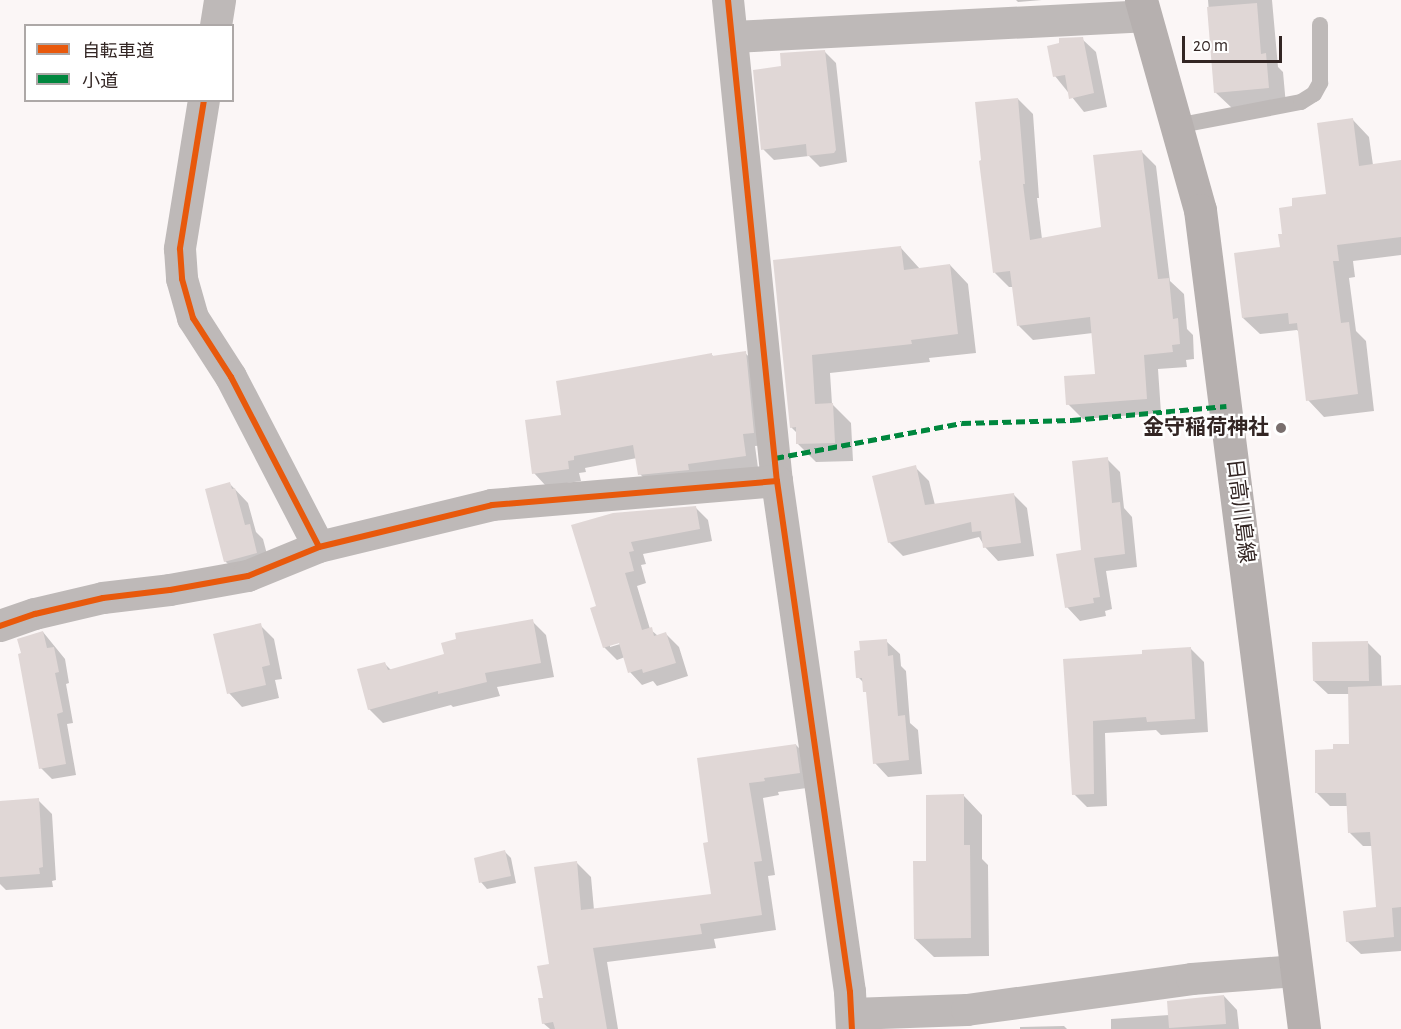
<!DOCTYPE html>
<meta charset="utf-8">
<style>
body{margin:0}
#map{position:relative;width:1401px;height:1029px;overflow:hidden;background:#fbf6f6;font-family:"Alegreya Sans","Noto Sans JP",sans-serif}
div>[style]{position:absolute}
.shadow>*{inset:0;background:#0003}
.building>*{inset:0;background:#e0d7d6}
.service>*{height:16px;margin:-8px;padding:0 8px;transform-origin:8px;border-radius:8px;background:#beb9b8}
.minor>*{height:32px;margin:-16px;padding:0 16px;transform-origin:16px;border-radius:16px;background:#beb9b8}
.primary>*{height:33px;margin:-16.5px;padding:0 16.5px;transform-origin:16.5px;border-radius:16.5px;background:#b6b0af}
.quiet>*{height:4.5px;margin-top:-2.25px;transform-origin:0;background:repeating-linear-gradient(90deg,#00873e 0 9px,transparent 0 13.5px)}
.cycleway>*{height:6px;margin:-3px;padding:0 3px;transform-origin:3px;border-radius:3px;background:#e8590c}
.dots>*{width:16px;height:16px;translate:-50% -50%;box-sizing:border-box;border:3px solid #fff;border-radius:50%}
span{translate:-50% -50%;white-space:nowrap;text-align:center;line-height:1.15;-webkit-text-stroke:4.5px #fff;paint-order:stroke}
.poi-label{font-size:21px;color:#332624;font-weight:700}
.right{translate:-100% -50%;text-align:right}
.street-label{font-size:21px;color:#332624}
.legend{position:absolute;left:24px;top:24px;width:210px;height:78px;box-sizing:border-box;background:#fff;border:2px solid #ada8a7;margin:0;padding:8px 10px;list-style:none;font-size:18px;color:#332624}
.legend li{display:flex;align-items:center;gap:12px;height:30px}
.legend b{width:30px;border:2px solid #ada8a7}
.scale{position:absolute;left:1182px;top:36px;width:100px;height:27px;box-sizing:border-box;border:3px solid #332624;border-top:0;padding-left:8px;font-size:18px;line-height:21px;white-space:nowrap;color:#332624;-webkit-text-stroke:4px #fff;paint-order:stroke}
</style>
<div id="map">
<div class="shadow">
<i style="clip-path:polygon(1016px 0,1042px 0,1018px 2px)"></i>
<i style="clip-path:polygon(1208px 0,1272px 0,1278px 67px,1283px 72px,1286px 105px,1233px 109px,1215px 92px)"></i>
<i style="clip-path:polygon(1082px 39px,1096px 52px,1107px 107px,1084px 112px,1055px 76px)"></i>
<i style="clip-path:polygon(825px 52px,836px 63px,847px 162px,820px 167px,809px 156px,774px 160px,763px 149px,783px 68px)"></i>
<i style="clip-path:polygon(1018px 99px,1033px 114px,1039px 198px,1037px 198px,1042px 239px,1102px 228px,1141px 151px,1156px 166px,1170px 281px,1184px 294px,1187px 329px,1193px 335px,1194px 359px,1186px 360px,1187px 367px,1158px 369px,1161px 413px,1083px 419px,1068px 404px,1096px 375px,1093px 333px,1033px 340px,1019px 326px,1014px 287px,1009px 287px,995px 273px)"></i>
<i style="clip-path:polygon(1353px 120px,1369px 137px,1373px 165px,1401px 161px,1401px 255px,1353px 261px,1355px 277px,1349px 278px,1356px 331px,1366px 341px,1374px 411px,1324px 417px,1308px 400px,1299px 332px,1297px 330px,1260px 334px,1243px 318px,1281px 248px,1294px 207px,1327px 195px)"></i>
<i style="clip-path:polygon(901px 248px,920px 269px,950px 265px,968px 284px,976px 353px,929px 358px,930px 362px,830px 373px,832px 404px,851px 423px,853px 461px,816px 462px,798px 444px,797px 433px,791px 427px,774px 261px)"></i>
<i style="clip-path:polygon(745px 353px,758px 365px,766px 445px,755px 446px,758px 468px,652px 486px,640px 474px,637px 458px,585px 468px,586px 472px,579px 473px,581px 481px,546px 486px,534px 473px,562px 416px,712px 355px,714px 357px)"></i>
<i style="clip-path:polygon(1107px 459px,1120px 472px,1124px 508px,1132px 517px,1137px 567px,1106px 571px,1112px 609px,1105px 611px,1106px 616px,1080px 621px,1067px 607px)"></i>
<i style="clip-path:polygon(915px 467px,929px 481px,935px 505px,1013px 494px,1027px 508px,1034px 556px,998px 561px,985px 547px,979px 537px,903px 556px,889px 542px)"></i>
<i style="clip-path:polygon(230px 484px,248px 503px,256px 532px,263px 539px,270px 566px,239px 575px,225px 561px)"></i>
<i style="clip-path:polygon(evenodd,695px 507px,708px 520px,712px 541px,643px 554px,646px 564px,641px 565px,646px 583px,637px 586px,650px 629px,658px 636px,666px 634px,679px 647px,688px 676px,657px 686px,653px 681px,642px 685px,630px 672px,625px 657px,617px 660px,604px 647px,597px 607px,573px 526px,695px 507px,627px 642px,610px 647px,610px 644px,627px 642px)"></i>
<i style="clip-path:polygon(532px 621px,546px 635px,554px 677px,497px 687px,500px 696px,453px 707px,451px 705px,383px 723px,369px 709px,385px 664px,392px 671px,446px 655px)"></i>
<i style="clip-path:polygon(260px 625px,274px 639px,282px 679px,275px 680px,279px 698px,242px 707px,229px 693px)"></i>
<i style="clip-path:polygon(43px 632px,65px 659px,69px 683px,66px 684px,73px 723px,67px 724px,76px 775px,52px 779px,41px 768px)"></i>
<i style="clip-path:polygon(886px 641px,900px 654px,901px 666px,906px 671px,910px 723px,918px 730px,922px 774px,888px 777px,875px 763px,868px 694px,864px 683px,858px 677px)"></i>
<i style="clip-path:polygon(1367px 642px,1381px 656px,1382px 687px,1401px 687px,1401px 951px,1361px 954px,1347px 941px,1377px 909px,1373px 846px,1363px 846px,1350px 833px,1348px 806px,1330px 806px,1316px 792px,1334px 751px,1350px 746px,1349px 694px,1328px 694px,1314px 681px)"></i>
<i style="clip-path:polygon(1191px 649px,1204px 662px,1208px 732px,1161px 735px,1156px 730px,1105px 733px,1107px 806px,1087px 807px,1074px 794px,1064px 661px,1144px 655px)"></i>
<i style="clip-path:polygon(796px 745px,811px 760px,814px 787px,778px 792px,779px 795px,763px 798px,775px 875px,768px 876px,776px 930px,714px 939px,716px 948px,607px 962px,618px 1029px,550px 1029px,543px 1023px,545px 999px,576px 862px,591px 877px,594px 910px,713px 895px,710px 843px,699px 759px)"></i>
<i style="clip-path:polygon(964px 796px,982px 815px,982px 859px,988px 865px,989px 956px,934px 957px,915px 939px,928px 863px)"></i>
<i style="clip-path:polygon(38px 800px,52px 814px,56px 880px,52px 881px,53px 887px,6px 890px,0 884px,0 802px)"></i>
<i style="clip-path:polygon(505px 852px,511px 858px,516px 883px,487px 889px,481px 882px)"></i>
<i style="clip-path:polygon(1224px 996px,1237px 1010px,1239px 1029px,1111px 1029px,1111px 1019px,1169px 1015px)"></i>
<i style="clip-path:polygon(1064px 1026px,1067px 1029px,1020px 1029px,1020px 1027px)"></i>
</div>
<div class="building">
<i style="clip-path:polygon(1257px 3px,1261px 54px,1266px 53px,1269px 88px,1214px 93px,1207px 7px)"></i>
<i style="clip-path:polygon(1083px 37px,1094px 93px,1069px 99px,1065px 75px,1053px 77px,1047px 46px,1059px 43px,1059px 38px)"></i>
<i style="clip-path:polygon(825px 50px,836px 150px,834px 153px,807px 156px,806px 144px,761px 150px,753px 70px,781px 66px,780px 53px)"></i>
<i style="clip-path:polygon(1018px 98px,1025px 184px,1023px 184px,1030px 240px,1101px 227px,1093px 155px,1142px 150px,1158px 279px,1169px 278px,1173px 319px,1178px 318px,1180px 344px,1172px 345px,1173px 352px,1144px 355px,1147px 399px,1066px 405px,1064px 376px,1095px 374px,1090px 317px,1017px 326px,1010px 271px,993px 273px,979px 161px,981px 160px,975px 102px)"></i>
<i style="clip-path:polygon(1353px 118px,1359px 166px,1401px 160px,1401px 237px,1337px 245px,1339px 261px,1333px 261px,1341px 323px,1349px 322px,1358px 394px,1306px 401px,1297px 323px,1289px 324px,1288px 313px,1242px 318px,1234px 253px,1280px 247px,1278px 234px,1282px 234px,1279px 208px,1292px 206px,1292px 198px,1326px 194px,1317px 123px)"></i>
<i style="clip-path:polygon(901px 246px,904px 270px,950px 264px,958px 334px,911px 340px,912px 344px,812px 355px,815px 404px,833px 403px,835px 443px,796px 444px,796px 427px,790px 428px,773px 260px)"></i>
<i style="clip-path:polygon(746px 351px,754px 433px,743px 434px,746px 456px,688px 464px,689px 470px,638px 475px,633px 445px,574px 456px,574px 460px,568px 461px,569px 469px,532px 474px,525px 420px,561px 415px,556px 381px,712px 353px,712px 356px)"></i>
<i style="clip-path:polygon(1108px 457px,1112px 503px,1120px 502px,1125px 554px,1094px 558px,1100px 597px,1093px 598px,1094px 603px,1065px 608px,1056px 554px,1081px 550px,1072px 461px)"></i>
<i style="clip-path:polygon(916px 465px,925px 505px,1014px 493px,1021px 543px,983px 548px,981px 531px,972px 532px,971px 522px,888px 543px,872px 476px)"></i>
<i style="clip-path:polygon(230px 482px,232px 489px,235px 488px,245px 525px,250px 524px,257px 553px,224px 562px,205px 489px)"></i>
<i style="clip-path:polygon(696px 506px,700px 529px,631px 542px,634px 551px,629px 552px,634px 571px,625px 573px,642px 630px,652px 627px,654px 636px,666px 632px,676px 663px,643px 673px,642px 669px,628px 673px,619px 643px,603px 648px,590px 608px,596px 606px,571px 525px,613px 513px)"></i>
<i style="clip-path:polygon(533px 619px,541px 663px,485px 673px,487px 682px,438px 694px,438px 691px,368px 710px,357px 669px,385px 662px,388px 670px,444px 654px,441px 643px,456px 639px,455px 633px)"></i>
<i style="clip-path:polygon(261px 623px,270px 665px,262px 667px,266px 685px,227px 694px,213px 634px)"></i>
<i style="clip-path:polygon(43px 631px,47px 648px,54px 647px,59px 672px,55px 673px,63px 712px,57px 714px,66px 764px,39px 769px,18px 654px,21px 653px,17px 639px)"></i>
<i style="clip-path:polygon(887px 639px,888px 656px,893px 655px,898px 716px,905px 715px,909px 760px,873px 764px,866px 692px,863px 692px,862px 678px,856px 678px,854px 651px,860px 650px,859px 641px)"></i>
<i style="clip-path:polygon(1368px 641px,1369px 681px,1313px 681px,1312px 642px)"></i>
<i style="clip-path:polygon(1191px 647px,1195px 719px,1147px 722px,1146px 717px,1093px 721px,1094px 794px,1072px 795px,1063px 659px,1142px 654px,1142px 650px)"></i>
<i style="clip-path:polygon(1401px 685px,1401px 907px,1392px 908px,1394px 937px,1346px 942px,1343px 911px,1376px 907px,1370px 832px,1348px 833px,1346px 793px,1315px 793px,1315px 750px,1333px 749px,1333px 744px,1349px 744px,1348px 687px)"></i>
<i style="clip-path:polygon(796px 744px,800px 773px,764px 778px,765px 781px,749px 783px,762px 861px,754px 862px,762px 915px,700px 924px,702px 934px,593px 948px,607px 1029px,555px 1029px,553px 1022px,542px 1024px,538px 998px,543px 998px,537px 966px,549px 964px,534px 867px,577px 861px,581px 910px,711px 894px,703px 843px,708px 842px,697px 758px)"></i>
<i style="clip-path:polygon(964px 794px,964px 845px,970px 845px,971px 938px,914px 939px,913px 861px,926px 861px,926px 795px)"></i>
<i style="clip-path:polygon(39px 798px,43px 867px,39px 868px,40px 874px,0 877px,0 801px)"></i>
<i style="clip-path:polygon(505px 850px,511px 876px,479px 883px,474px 858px)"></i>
<i style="clip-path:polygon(1224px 995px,1226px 1024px,1169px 1028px,1167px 1001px)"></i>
</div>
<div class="service">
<i style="left:1176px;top:126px;width:127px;rotate:-10.9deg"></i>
<i style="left:1301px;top:102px;width:15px;rotate:-32deg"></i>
<i style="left:1314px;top:94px;width:13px;rotate:-61deg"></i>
<i style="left:1320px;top:83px;width:58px;rotate:-90deg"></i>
</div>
<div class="minor">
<i style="left:728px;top:0;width:483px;rotate:84.2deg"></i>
<i style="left:777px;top:481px;width:516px;rotate:81.87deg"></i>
<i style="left:850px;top:992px;width:37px;rotate:87deg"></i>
<i style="left:216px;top:26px;width:26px;rotate:-81deg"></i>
<i style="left:733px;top:37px;width:412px;rotate:-2.9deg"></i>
<i style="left:204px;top:100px;width:151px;rotate:99.2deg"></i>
<i style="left:180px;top:249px;width:30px;rotate:86deg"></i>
<i style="left:182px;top:279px;width:41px;rotate:74.2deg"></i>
<i style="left:193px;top:318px;width:70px;rotate:57.2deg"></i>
<i style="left:231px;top:377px;width:191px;rotate:62.6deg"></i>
<i style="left:0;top:626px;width:37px;rotate:-19deg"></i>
<i style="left:35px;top:614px;width:70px;rotate:-13.2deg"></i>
<i style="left:103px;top:598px;width:67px;rotate:-6.8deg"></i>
<i style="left:170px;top:590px;width:79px;rotate:-10.2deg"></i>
<i style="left:248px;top:576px;width:77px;rotate:-22.2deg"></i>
<i style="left:319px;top:547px;width:178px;rotate:-13.6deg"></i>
<i style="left:492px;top:505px;width:286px;rotate:-4.8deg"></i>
<i style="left:852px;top:1014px;width:115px;rotate:-2deg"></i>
<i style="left:967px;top:1010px;width:227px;rotate:-7.8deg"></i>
<i style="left:1192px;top:979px;width:105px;rotate:-4.4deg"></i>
</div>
<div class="primary">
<i style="left:1141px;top:0;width:218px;rotate:74.3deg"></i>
<i style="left:1200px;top:210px;width:826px;rotate:82.76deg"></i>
</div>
<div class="quiet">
<i style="left:775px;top:458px;width:190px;rotate:-10.6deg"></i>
<i style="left:962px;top:423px;width:110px;rotate:-1.6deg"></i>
<i style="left:1072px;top:420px;width:155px;rotate:-5.2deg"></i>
</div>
<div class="cycleway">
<i style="left:728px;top:0;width:483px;rotate:84.2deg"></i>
<i style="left:777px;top:481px;width:516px;rotate:81.87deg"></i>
<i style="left:850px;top:992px;width:37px;rotate:87deg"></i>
<i style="left:204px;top:100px;width:151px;rotate:99.2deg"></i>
<i style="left:180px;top:249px;width:30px;rotate:86deg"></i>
<i style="left:182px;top:279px;width:41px;rotate:74.2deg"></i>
<i style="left:193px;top:318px;width:70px;rotate:57.2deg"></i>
<i style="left:231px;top:377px;width:191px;rotate:62.6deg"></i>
<i style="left:0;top:626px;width:37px;rotate:-19deg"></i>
<i style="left:35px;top:614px;width:70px;rotate:-13.2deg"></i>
<i style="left:103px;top:598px;width:67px;rotate:-6.8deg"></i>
<i style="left:170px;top:590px;width:79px;rotate:-10.2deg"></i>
<i style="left:248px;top:576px;width:77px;rotate:-22.2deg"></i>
<i style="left:319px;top:547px;width:178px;rotate:-13.6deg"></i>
<i style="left:492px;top:505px;width:286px;rotate:-4.8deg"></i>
</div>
<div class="dots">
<i style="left:1281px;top:428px;background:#796f6e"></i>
</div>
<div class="poi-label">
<span class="right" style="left:1269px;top:428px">金守稲荷神社</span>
</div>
<div class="street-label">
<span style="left:1240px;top:511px;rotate:83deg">日高川島線</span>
</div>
<ul class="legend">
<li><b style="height:8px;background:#e8590c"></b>自転車道</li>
<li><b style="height:8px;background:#00873e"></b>小道</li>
</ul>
<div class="scale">20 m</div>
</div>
